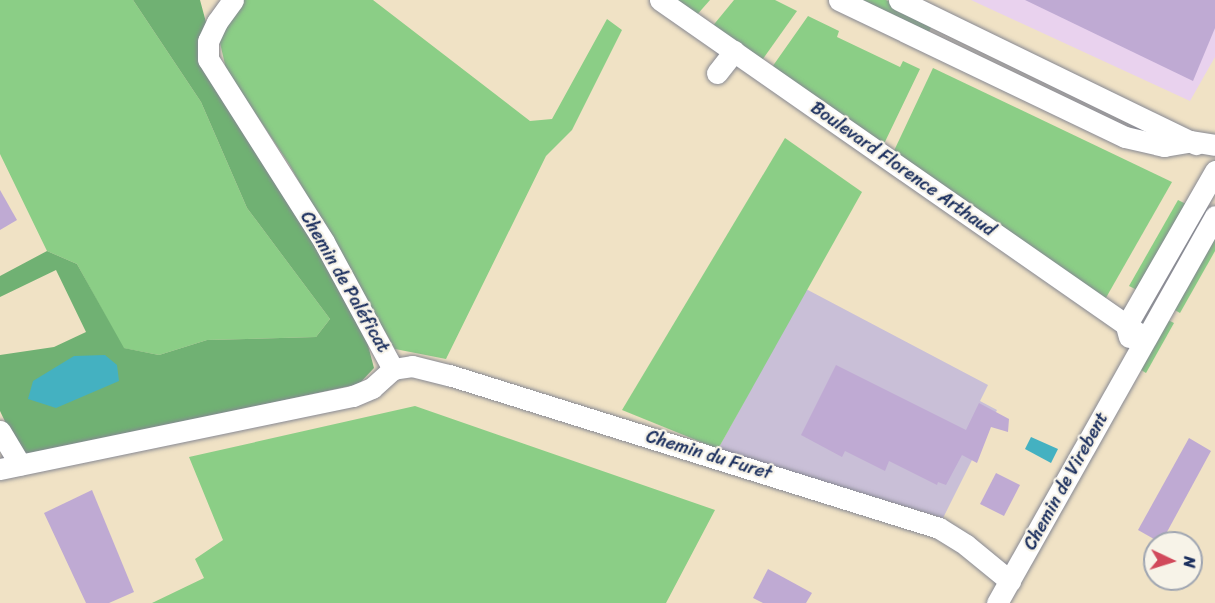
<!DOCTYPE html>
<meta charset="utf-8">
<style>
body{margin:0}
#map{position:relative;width:1215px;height:603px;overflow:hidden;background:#f0e2c5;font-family:Sriracha,sans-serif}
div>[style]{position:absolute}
.built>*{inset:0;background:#e9d2ee}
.industrial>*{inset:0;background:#c9bfd7}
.green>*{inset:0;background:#8bce86}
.forest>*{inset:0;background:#70b173}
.water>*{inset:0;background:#44b1c1}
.building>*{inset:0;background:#bfaad3}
.roads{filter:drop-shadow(0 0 2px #868892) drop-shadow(0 0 2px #868892)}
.minor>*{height:21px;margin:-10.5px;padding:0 10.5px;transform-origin:10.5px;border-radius:10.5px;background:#fff}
span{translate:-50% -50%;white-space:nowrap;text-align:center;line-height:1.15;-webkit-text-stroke:4.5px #f7f3e8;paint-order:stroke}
.street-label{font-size:18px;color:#1b2f5e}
.north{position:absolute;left:1143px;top:531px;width:60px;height:60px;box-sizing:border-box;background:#f7f3e8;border:2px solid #9fa5b1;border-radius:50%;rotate:94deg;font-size:16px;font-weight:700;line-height:24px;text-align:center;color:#1b2f5e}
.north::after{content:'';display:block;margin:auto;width:21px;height:27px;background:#d1495b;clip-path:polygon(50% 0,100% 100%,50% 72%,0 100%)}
</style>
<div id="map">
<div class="built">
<i style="clip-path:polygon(971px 0,1215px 0,1215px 57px,1190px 101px)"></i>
</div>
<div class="industrial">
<i style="clip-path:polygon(806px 289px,988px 385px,980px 401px,997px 410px,943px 518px,718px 449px)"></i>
</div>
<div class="green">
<i style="clip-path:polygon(0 0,133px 0,201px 102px,247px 208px,330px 319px,316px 337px,207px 340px,159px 355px,123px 348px,77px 264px,47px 251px,0 154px)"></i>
<i style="clip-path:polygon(244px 0,373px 0,530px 121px,552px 119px,607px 19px,622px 30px,572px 130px,546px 156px,446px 359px,395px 349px,289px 164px,226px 69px,218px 34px)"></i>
<i style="clip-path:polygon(671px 0,710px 0,695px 17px)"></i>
<i style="clip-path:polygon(734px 0,775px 0,797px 11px,760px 63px,711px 28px)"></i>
<i style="clip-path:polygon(862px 0,886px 0,933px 23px,929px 32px)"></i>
<i style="clip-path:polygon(808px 16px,839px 31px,837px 37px,900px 67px,903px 61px,920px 69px,882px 148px,770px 70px)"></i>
<i style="clip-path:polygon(933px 68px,1172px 182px,1103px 303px,892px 155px)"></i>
<i style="clip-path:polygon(785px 138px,862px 192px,718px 449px,622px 410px)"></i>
<i style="clip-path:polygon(1178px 200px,1186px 204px,1137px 290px,1129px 286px)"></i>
<i style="clip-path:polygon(1215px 234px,1215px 251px,1180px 313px,1173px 309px)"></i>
<i style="clip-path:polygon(1166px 319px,1174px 323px,1146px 373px,1138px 368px)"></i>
<i style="clip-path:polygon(415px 406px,715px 510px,666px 603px,152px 603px,204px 578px,195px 559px,223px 540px,189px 457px)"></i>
</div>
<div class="forest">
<i style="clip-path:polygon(133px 0,200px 0,207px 26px,200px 59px,318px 241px,364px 330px,374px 368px,359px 384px,22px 457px,0 411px,0 355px,54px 347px,86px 332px,56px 270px,0 297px,0 276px,47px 251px,77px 264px,124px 348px,159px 355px,207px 340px,316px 337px,330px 319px,247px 208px,201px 102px)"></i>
</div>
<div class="water">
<i style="clip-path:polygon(105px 355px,117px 365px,119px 381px,56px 408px,28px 399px,33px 381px,74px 356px)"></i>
<i style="clip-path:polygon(1031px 437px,1058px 449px,1051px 463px,1025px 449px)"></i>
</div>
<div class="building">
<i style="clip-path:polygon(1025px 0,1215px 0,1215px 28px,1193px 81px)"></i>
<i style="clip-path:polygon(0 190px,17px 220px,0 230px)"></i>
<i style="clip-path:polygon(836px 365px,966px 430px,979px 403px,1009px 419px,1008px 432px,991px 427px,977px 463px,962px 455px,946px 485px,938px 482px,937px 485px,889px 461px,885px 471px,845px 451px,842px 457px,801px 435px)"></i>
<i style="clip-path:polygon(1189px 438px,1211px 451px,1161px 543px,1138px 530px)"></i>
<i style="clip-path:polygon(996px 473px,1020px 485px,1004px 516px,980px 504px)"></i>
<i style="clip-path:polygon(92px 490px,134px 592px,109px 603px,86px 603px,44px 513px)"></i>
<i style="clip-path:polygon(768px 569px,812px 593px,806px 603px,763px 603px,753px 598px)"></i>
</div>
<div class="roads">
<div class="minor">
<i style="left:233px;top:0;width:27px;rotate:126deg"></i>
<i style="left:217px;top:22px;width:21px;rotate:115deg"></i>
<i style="left:208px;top:41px;width:18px;rotate:90deg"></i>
<i style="left:208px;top:59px;width:217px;rotate:57.6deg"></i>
<i style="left:324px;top:242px;width:145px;rotate:61.5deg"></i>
<i style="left:660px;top:0;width:591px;rotate:34.87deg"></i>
<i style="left:839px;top:0;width:317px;rotate:25.6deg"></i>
<i style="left:1125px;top:137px;width:40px;rotate:13deg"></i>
<i style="left:1164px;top:146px;width:27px;rotate:-10deg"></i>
<i style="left:1191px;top:141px;width:24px;rotate:9deg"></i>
<i style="left:899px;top:0;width:330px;rotate:25.9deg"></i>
<i style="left:717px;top:73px;width:28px;rotate:-52deg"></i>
<i style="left:1129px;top:337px;width:11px;rotate:-105deg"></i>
<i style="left:1126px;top:326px;width:179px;rotate:-60.1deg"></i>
<i style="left:393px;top:369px;width:19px;rotate:-9deg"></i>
<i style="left:412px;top:366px;width:38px;rotate:14deg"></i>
<i style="left:449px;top:375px;width:513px;rotate:17.34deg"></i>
<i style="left:939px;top:528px;width:32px;rotate:32deg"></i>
<i style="left:966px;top:545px;width:57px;rotate:39.3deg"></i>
<i style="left:0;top:431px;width:39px;rotate:59deg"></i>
<i style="left:0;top:469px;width:360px;rotate:-11.7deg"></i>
<i style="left:353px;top:396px;width:21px;rotate:-23deg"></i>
<i style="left:372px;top:388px;width:28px;rotate:-42deg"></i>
<i style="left:997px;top:603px;width:444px;rotate:-60.6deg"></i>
</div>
</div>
<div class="street-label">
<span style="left:903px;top:169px;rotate:35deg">Boulevard Florence Arthaud</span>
<span style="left:345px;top:282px;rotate:60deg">Chemin de Paléficat</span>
<span style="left:709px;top:455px;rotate:17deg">Chemin du Furet</span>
<span style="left:1066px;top:481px;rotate:-61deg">Chemin de Virebent</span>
</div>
<div class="north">N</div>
</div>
